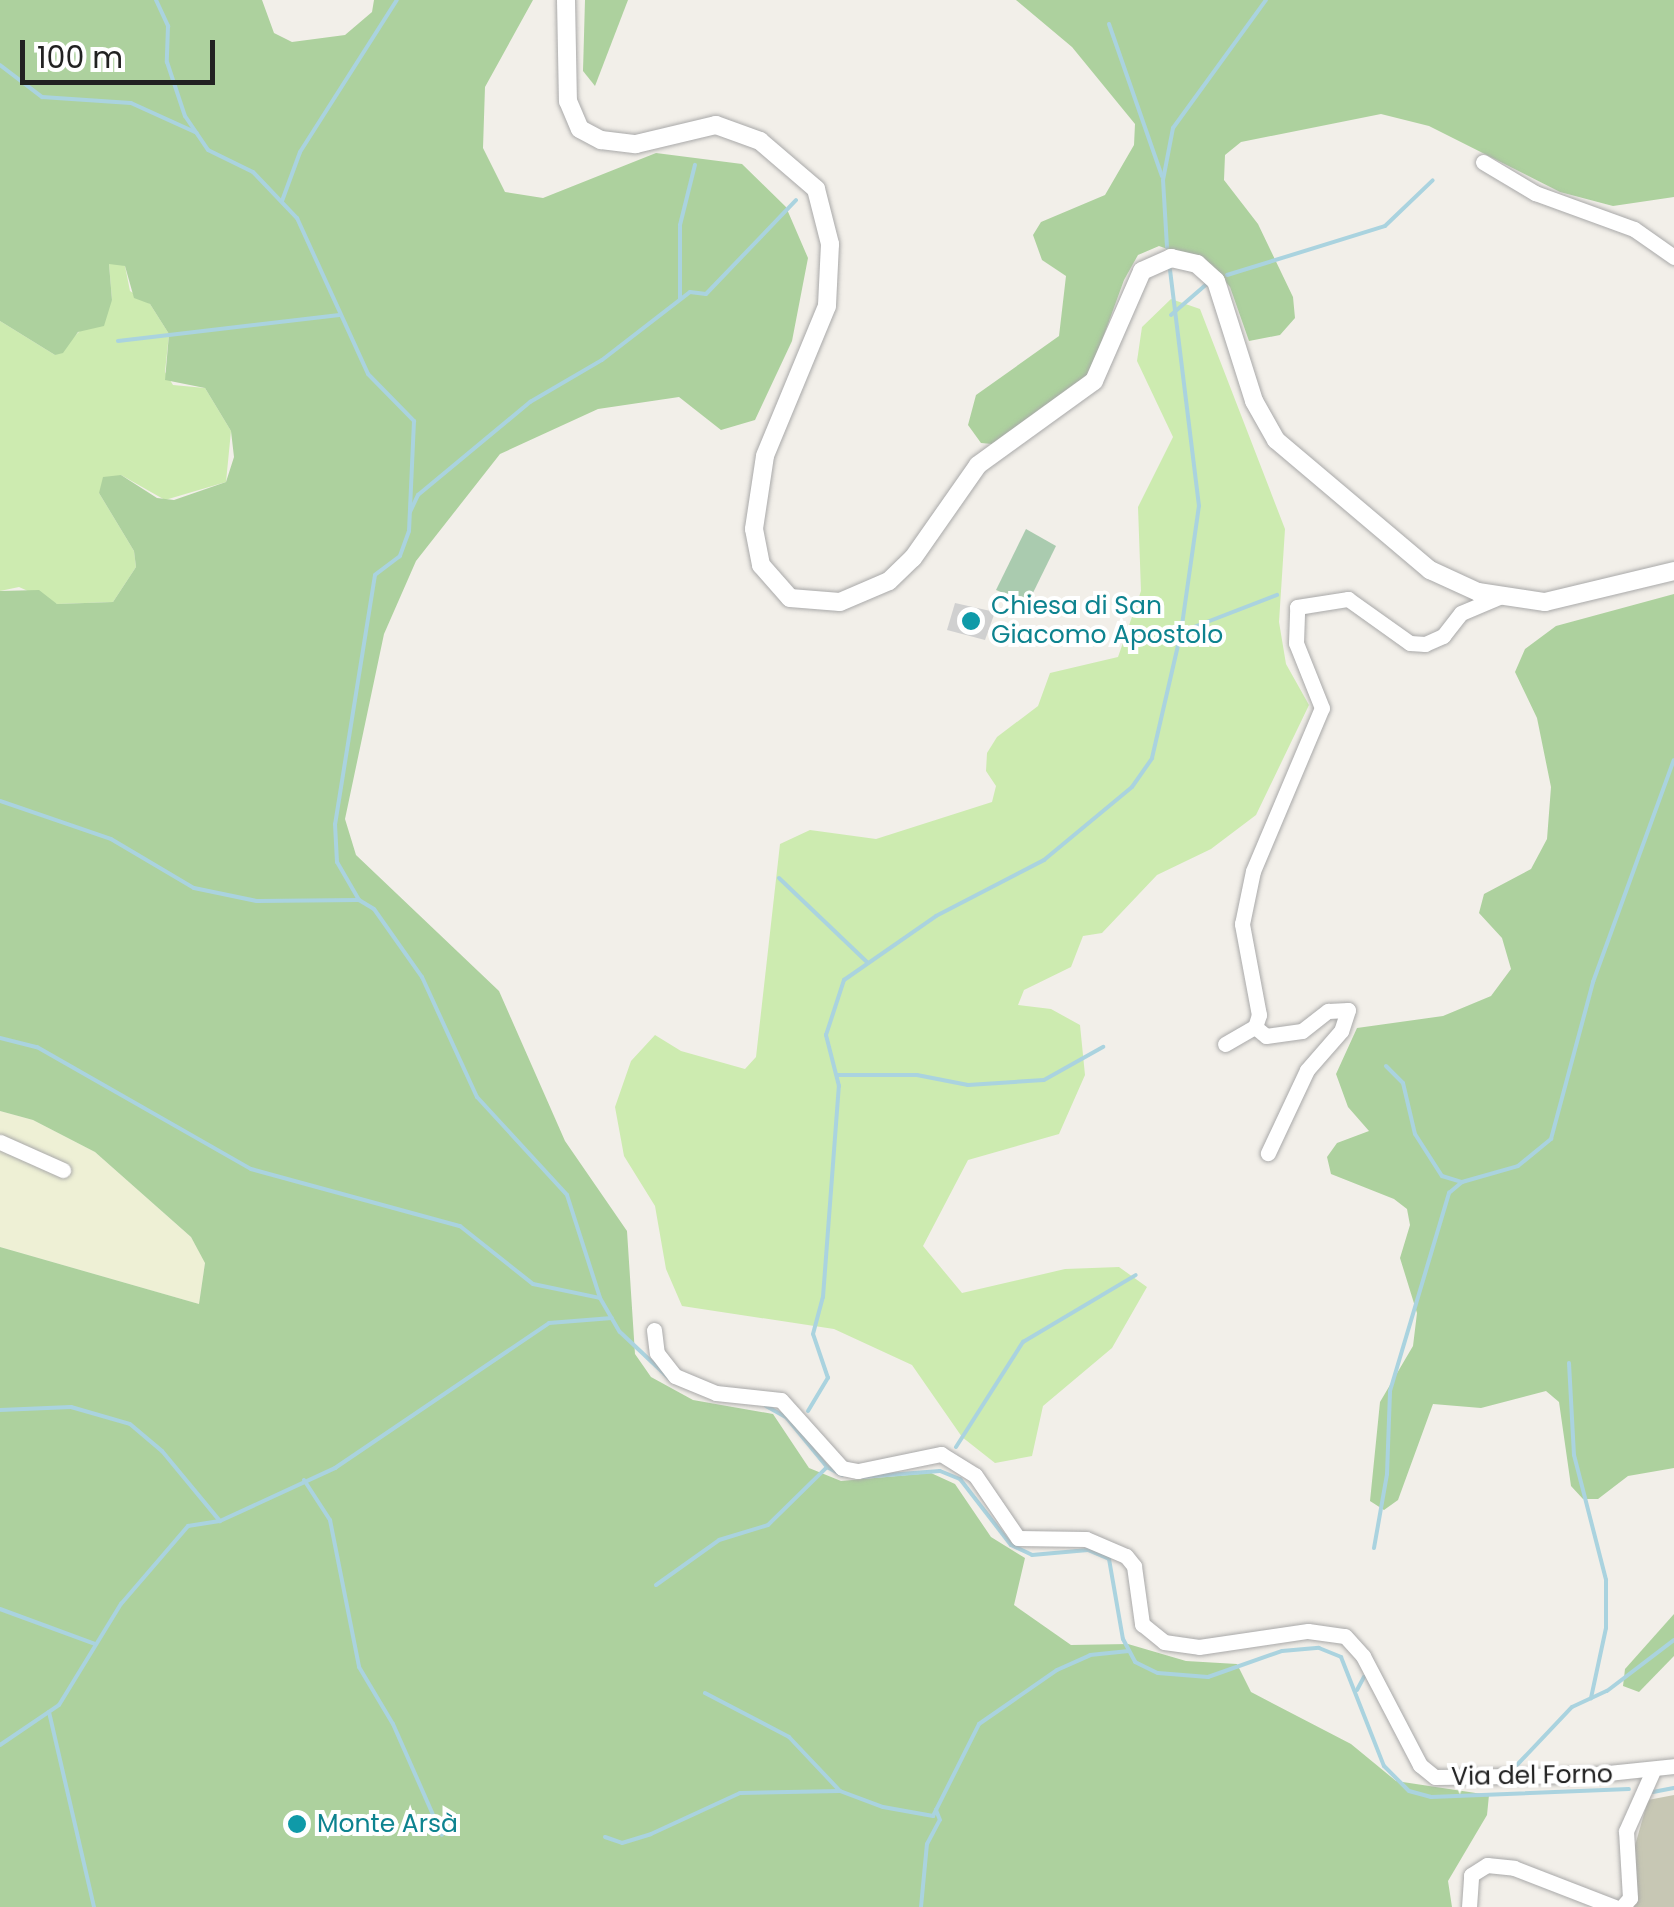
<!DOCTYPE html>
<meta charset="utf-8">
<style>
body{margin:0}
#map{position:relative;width:1674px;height:1907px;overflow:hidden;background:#f2efe9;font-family:Poppins,sans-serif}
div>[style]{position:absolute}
.religious>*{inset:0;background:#d0d0d0}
.construction>*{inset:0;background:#c7c7b4}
.farmland>*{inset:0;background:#eef0d5}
.grass>*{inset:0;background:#cdebb0}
.forest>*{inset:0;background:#add19e}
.cemetery>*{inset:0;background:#aacbaf}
.stream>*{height:4px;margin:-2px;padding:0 2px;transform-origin:2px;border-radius:2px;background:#aad3df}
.roads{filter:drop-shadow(0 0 2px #a9a9a9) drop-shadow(0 0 2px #a9a9a9)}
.minor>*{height:15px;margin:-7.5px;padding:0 7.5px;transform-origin:7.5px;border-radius:7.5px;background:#fff}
.tertiary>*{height:18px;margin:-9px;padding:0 9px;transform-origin:9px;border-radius:9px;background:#fff}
.dots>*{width:28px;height:28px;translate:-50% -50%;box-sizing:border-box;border:5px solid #fff;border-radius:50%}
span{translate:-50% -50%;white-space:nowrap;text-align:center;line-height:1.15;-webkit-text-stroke:8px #fff;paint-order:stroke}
.culture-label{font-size:25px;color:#0d838f}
.left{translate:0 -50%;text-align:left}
.street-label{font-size:25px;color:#222}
.scale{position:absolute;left:20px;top:40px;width:195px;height:45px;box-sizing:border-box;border:5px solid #222;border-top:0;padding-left:12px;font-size:30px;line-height:35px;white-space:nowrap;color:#222;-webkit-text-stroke:8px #fff;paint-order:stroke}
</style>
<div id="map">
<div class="religious">
<i style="clip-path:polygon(955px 603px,995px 612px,985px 640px,947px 630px)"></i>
</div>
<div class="construction">
<i style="clip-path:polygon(1674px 1795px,1674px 1907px,1634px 1907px,1632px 1856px,1648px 1800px)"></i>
</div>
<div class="farmland">
<i style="clip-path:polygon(0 1111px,33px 1120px,95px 1152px,191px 1237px,205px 1262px,199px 1304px,0 1247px)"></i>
</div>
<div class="grass">
<i style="clip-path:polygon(117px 262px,125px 266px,130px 291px,150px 304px,169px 334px,165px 372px,173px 385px,205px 388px,231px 431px,226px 482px,165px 500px,121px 475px,99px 493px,134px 551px,136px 567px,113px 602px,57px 604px,19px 587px,0 591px,0 321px,55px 355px,112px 300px,109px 264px)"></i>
<i style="clip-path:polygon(1171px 299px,1200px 309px,1285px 529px,1279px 622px,1286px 664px,1309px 705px,1256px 815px,1211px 849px,1157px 875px,1102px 933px,1083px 936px,1071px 967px,1024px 990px,1018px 1005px,1051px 1009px,1080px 1025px,1085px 1075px,1059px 1134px,968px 1160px,923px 1246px,962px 1293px,1065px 1269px,1119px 1267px,1147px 1287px,1112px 1348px,1043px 1406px,1032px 1456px,995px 1463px,962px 1437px,912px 1365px,834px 1329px,682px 1306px,666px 1269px,655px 1206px,624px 1156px,615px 1107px,631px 1061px,655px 1035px,681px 1051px,745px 1069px,756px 1057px,780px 844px,810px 830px,876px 839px,992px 802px,996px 786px,986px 771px,987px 753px,997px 737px,1038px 706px,1050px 673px,1118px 657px,1141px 591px,1138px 507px,1173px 437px,1137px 361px,1142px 327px)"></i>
</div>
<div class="forest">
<i style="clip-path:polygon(0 0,262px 0,274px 33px,292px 42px,345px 35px,372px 12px,374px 0,533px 0,485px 87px,483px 148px,505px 192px,543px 198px,656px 153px,742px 164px,786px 207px,808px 258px,792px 341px,755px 420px,721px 430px,679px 397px,598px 409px,500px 454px,416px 561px,384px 634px,345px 819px,356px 855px,499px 991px,565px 1141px,627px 1231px,635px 1354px,651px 1377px,693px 1400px,773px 1414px,809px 1468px,841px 1481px,931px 1473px,955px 1484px,991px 1537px,1025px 1558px,1014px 1605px,1071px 1645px,1128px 1644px,1186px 1661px,1237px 1664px,1251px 1692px,1351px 1744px,1396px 1781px,1489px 1795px,1487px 1815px,1448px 1881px,1452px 1907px,0 1907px,0 1247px,199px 1304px,205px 1263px,191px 1237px,95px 1152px,33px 1120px,0 1111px,0 591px,39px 590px,57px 604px,113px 602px,136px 567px,134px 551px,99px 493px,103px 477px,121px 475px,157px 498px,174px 500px,226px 482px,234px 457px,231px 431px,205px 388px,165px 380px,169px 334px,150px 304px,134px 298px,125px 266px,109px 264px,112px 300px,104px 326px,78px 332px,63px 353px,55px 355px,0 321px)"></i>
<i style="clip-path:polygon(585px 0,628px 0,595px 86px,583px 71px)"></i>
<i style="clip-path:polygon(1016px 0,1674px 0,1674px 197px,1613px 206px,1560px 192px,1429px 126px,1381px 114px,1241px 142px,1225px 155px,1224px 180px,1258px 224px,1293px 297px,1295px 318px,1280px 335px,1249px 341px,1230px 287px,1212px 265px,1159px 246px,1138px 255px,1124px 280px,1089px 376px,992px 444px,981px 443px,968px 425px,976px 395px,1059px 336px,1066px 276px,1042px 260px,1033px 235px,1041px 222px,1105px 195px,1134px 145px,1135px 124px,1072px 47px)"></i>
<i style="clip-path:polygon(1674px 594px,1674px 1468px,1628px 1476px,1598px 1499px,1583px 1499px,1571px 1486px,1559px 1402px,1546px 1391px,1481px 1408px,1433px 1404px,1398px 1500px,1384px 1510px,1370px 1501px,1380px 1402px,1413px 1346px,1417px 1313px,1400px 1258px,1410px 1225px,1407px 1209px,1394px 1199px,1331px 1174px,1327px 1157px,1337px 1143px,1369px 1131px,1348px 1107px,1336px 1074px,1357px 1028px,1443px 1016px,1491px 996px,1511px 969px,1502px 938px,1479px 913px,1484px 894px,1531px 869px,1547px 839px,1551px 787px,1537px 718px,1515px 672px,1525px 649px,1556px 626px)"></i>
<i style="clip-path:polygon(1674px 1614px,1674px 1656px,1639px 1692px,1623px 1686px,1625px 1669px)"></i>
</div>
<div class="cemetery">
<i style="clip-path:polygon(1026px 529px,1056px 546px,1028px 603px,996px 590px)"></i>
</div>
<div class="stream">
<i style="left:156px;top:0;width:29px;rotate:65deg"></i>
<i style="left:168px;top:26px;width:36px;rotate:92deg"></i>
<i style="left:167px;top:62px;width:57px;rotate:71.6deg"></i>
<i style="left:185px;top:116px;width:41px;rotate:55.9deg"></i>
<i style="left:208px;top:150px;width:50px;rotate:26.1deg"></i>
<i style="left:253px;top:172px;width:64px;rotate:46.3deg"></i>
<i style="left:297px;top:218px;width:171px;rotate:65.5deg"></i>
<i style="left:368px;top:374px;width:66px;rotate:45.6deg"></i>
<i style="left:414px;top:421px;width:110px;rotate:92.6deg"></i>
<i style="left:409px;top:531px;width:27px;rotate:110deg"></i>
<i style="left:400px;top:556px;width:31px;rotate:143deg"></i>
<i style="left:375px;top:575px;width:252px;rotate:99.1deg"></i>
<i style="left:335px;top:824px;width:38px;rotate:87deg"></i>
<i style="left:337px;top:862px;width:44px;rotate:59.9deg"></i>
<i style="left:1109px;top:24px;width:161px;rotate:70.8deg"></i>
<i style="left:0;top:65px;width:53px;rotate:37.3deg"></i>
<i style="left:42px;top:97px;width:89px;rotate:3.9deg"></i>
<i style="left:131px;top:103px;width:72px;rotate:24.4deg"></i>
<i style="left:282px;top:201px;width:52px;rotate:-69.8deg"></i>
<i style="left:300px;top:152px;width:180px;rotate:-57.5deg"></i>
<i style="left:1167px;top:247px;width:67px;rotate:-93.4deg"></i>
<i style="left:1163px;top:180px;width:53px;rotate:-79.1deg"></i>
<i style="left:1173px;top:128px;width:158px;rotate:-54deg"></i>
<i style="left:1227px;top:275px;width:165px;rotate:-17.2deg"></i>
<i style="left:1385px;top:226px;width:66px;rotate:-43.8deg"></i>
<i style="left:680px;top:299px;width:74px;rotate:-90deg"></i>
<i style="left:680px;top:225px;width:62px;rotate:-76deg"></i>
<i style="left:1171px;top:315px;width:50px;rotate:-41deg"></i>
<i style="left:118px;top:341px;width:223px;rotate:-6.7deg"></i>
<i style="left:410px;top:512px;width:19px;rotate:-65deg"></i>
<i style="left:418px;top:495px;width:146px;rotate:-39.7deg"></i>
<i style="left:530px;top:402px;width:83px;rotate:-30.3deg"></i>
<i style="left:602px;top:360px;width:111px;rotate:-37.7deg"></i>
<i style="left:690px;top:292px;width:16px;rotate:7deg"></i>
<i style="left:706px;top:294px;width:130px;rotate:-46.2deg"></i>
<i style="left:1181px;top:632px;width:103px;rotate:-21.1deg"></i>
<i style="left:0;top:801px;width:117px;rotate:18.9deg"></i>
<i style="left:111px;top:839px;width:96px;rotate:30.6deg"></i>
<i style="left:194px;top:888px;width:64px;rotate:11.7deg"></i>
<i style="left:257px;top:901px;width:102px;rotate:-0.6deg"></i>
<i style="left:359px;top:900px;width:17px;rotate:31deg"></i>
<i style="left:374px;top:909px;width:83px;rotate:54.8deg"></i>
<i style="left:422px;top:977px;width:132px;rotate:65.4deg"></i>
<i style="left:477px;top:1097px;width:133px;rotate:47.4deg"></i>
<i style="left:567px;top:1195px;width:108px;rotate:72.2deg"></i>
<i style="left:600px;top:1298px;width:39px;rotate:60deg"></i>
<i style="left:620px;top:1332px;width:70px;rotate:43.3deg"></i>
<i style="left:779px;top:878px;width:122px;rotate:43.7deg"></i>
<i style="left:0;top:1038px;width:38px;rotate:14deg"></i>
<i style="left:37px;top:1047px;width:246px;rotate:29.7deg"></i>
<i style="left:251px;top:1169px;width:217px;rotate:15.3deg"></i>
<i style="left:460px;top:1226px;width:93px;rotate:38.5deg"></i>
<i style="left:533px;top:1284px;width:68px;rotate:11.8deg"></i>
<i style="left:1386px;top:1066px;width:24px;rotate:45deg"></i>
<i style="left:1403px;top:1083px;width:52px;rotate:76.8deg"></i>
<i style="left:1415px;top:1134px;width:50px;rotate:57.3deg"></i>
<i style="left:1442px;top:1176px;width:21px;rotate:17deg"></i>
<i style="left:838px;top:1075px;width:79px"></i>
<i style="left:917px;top:1075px;width:52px;rotate:11.1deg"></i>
<i style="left:968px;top:1085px;width:76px;rotate:-3.8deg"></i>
<i style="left:1044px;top:1080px;width:68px;rotate:-29.2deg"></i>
<i style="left:1569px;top:1363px;width:92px;rotate:86.9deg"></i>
<i style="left:1574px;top:1455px;width:129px;rotate:75.6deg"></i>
<i style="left:1606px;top:1580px;width:48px;rotate:90deg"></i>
<i style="left:1606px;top:1628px;width:72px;rotate:102.1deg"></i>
<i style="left:766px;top:1406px;width:23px;rotate:29deg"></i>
<i style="left:786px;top:1417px;width:65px;rotate:50.6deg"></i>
<i style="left:827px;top:1467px;width:17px;rotate:28deg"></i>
<i style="left:0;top:1410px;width:71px;rotate:-2.4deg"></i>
<i style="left:71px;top:1407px;width:61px;rotate:16.1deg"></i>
<i style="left:130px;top:1424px;width:42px;rotate:40.2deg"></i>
<i style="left:162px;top:1451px;width:91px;rotate:50.4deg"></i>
<i style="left:808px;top:1411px;width:39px;rotate:-59deg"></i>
<i style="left:828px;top:1378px;width:46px;rotate:-108.8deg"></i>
<i style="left:813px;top:1334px;width:38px;rotate:-75deg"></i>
<i style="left:823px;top:1297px;width:212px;rotate:-85.7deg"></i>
<i style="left:839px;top:1086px;width:53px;rotate:-104.3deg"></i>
<i style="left:826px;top:1035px;width:58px;rotate:-71.9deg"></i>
<i style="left:844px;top:980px;width:112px;rotate:-34.8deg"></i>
<i style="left:936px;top:916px;width:122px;rotate:-27.4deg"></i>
<i style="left:1044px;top:860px;width:114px;rotate:-39.7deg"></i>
<i style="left:1132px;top:787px;width:35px;rotate:-55deg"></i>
<i style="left:1152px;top:758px;width:129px;rotate:-77deg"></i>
<i style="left:1181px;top:632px;width:127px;rotate:-81.9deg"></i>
<i style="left:1199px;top:506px;width:238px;rotate:-97deg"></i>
<i style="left:956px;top:1447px;width:125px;rotate:-57.5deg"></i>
<i style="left:1023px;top:1342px;width:131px;rotate:-30.7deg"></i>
<i style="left:861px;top:1477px;width:79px;rotate:-4.3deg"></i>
<i style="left:940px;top:1471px;width:22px;rotate:22deg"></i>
<i style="left:960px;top:1479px;width:83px;rotate:52.3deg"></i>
<i style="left:1011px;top:1545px;width:23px;rotate:25deg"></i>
<i style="left:1032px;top:1555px;width:56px;rotate:-5.1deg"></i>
<i style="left:1088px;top:1550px;width:23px;rotate:23deg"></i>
<i style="left:1109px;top:1559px;width:81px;rotate:80.1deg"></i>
<i style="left:1123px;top:1639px;width:26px;rotate:62deg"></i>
<i style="left:1135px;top:1662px;width:25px;rotate:26deg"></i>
<i style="left:1158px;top:1673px;width:50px;rotate:4.6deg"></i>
<i style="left:1208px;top:1677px;width:78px;rotate:-19.4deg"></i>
<i style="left:1282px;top:1651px;width:37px;rotate:-5deg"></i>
<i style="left:1319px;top:1648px;width:24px;rotate:22deg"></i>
<i style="left:1341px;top:1657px;width:117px;rotate:68.5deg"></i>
<i style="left:1384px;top:1766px;width:35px;rotate:45deg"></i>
<i style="left:1409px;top:1791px;width:23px;rotate:15deg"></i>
<i style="left:1431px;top:1797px;width:198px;rotate:-2.3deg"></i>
<i style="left:304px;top:1480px;width:48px;rotate:57deg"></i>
<i style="left:330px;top:1520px;width:150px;rotate:78.8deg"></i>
<i style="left:359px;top:1667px;width:66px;rotate:59.2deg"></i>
<i style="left:393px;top:1724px;width:121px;rotate:66.2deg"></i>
<i style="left:1374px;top:1548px;width:75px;rotate:-80deg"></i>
<i style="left:1387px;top:1474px;width:83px;rotate:-87.9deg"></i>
<i style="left:1390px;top:1391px;width:207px;rotate:-73.4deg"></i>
<i style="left:1449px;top:1193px;width:17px;rotate:-40deg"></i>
<i style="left:1462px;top:1182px;width:58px;rotate:-15.9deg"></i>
<i style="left:1518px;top:1166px;width:43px;rotate:-39.3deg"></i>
<i style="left:1551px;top:1139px;width:163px;rotate:-75deg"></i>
<i style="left:1593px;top:982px;width:236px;rotate:-70deg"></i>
<i style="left:656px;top:1585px;width:77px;rotate:-35.5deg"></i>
<i style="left:719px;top:1540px;width:51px;rotate:-17deg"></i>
<i style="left:768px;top:1525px;width:83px;rotate:-44.5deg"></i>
<i style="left:0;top:1609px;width:101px;rotate:20.2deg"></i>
<i style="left:1357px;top:1690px;width:15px;rotate:-62deg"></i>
<i style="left:705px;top:1693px;width:95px;rotate:27.6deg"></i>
<i style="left:789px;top:1737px;width:74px;rotate:46.6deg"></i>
<i style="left:49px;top:1712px;width:200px;rotate:77deg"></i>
<i style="left:0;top:1745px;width:71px;rotate:-34.1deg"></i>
<i style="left:59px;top:1705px;width:119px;rotate:-58.5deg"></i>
<i style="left:121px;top:1604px;width:103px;rotate:-49.3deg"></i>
<i style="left:188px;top:1526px;width:32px;rotate:-9deg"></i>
<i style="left:220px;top:1521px;width:127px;rotate:-24.7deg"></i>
<i style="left:335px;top:1468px;width:258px;rotate:-34.1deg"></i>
<i style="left:549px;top:1323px;width:63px;rotate:-4.5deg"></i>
<i style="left:1516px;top:1766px;width:81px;rotate:-46.5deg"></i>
<i style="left:1572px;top:1707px;width:38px;rotate:-25deg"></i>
<i style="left:1607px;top:1691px;width:84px;rotate:-37.3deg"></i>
<i style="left:1653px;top:1792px;width:21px;rotate:-11deg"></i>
<i style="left:605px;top:1837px;width:18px;rotate:19deg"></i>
<i style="left:622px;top:1843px;width:30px;rotate:-17deg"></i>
<i style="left:651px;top:1834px;width:98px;rotate:-24.7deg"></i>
<i style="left:740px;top:1793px;width:100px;rotate:-1.1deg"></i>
<i style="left:840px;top:1791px;width:46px;rotate:20.4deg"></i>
<i style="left:883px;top:1807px;width:51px;rotate:10.2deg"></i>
<i style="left:933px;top:1816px;width:7px;rotate:-63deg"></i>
<i style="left:921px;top:1907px;width:63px;rotate:-84.6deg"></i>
<i style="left:927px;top:1844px;width:27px;rotate:-62deg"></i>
<i style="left:940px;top:1820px;width:11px;rotate:-112deg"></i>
<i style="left:936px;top:1810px;width:96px;rotate:-63.4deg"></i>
<i style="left:979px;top:1724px;width:95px;rotate:-34.7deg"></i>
<i style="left:1057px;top:1670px;width:36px;rotate:-24deg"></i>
<i style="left:1090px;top:1655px;width:39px;rotate:-6deg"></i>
</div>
<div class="roads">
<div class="minor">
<i style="left:1483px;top:162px;width:61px;rotate:30.8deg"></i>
<i style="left:1535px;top:193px;width:105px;rotate:20deg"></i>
<i style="left:1634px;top:229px;width:49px;rotate:35deg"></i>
<i style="left:1255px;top:1027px;width:14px;rotate:39deg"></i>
<i style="left:1266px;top:1036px;width:36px;rotate:-8deg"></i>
<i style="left:1302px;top:1031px;width:33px;rotate:-38deg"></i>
<i style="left:1328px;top:1011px;width:20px;rotate:-3deg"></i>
<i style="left:1348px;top:1010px;width:22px;rotate:108deg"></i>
<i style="left:1341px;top:1031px;width:52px;rotate:131.1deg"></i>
<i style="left:1307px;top:1070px;width:92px;rotate:115.2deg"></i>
<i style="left:1225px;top:1044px;width:34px;rotate:-30deg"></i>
<i style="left:1255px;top:1027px;width:13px;rotate:-72deg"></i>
<i style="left:1259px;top:1015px;width:93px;rotate:-100.6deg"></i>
<i style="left:1242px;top:924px;width:54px;rotate:-78.3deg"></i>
<i style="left:1253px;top:871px;width:177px;rotate:-67.1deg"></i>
<i style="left:1322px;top:708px;width:70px;rotate:-111.8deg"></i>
<i style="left:1296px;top:643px;width:36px;rotate:-88deg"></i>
<i style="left:1297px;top:607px;width:52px;rotate:-8.9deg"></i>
<i style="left:1348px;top:599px;width:76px;rotate:35.4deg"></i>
<i style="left:1410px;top:643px;width:15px;rotate:4deg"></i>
<i style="left:1425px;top:644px;width:20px;rotate:-24deg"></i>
<i style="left:1443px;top:636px;width:29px;rotate:-52deg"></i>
<i style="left:1461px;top:613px;width:41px;rotate:-22.8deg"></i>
<i style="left:0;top:1142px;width:69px;rotate:24deg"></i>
<i style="left:654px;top:1330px;width:23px;rotate:83deg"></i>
<i style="left:657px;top:1353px;width:29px;rotate:52deg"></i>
<i style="left:675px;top:1376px;width:44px;rotate:22.5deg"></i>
<i style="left:716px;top:1393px;width:65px;rotate:6.1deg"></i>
<i style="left:781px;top:1400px;width:91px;rotate:48.1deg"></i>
<i style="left:842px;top:1468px;width:16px;rotate:11deg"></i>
<i style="left:858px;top:1471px;width:85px;rotate:-11.6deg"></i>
<i style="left:941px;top:1454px;width:40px;rotate:32deg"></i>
<i style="left:975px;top:1475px;width:76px;rotate:55.7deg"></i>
<i style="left:1018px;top:1538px;width:68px;rotate:0.8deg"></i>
<i style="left:1086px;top:1539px;width:43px;rotate:23deg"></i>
<i style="left:1126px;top:1556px;width:13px;rotate:51deg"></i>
<i style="left:1134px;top:1566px;width:59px;rotate:82.1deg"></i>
<i style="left:1142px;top:1624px;width:28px;rotate:39deg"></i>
<i style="left:1164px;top:1642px;width:35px;rotate:8deg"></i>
<i style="left:1199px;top:1647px;width:110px;rotate:-8.4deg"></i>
<i style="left:1308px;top:1631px;width:37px;rotate:8deg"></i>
<i style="left:1345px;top:1636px;width:27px;rotate:48deg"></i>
<i style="left:1363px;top:1656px;width:123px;rotate:62.4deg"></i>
<i style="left:1420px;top:1765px;width:19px;rotate:39deg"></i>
<i style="left:1435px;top:1777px;width:154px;rotate:-0.7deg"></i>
<i style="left:1589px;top:1775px;width:85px;rotate:-6deg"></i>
<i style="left:1469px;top:1907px;width:32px;rotate:-86deg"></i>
<i style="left:1471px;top:1875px;width:19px;rotate:-32deg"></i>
<i style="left:1487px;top:1865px;width:27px;rotate:6deg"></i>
<i style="left:1514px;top:1868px;width:108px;rotate:21.1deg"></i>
<i style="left:1622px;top:1907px;width:12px;rotate:-48deg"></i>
<i style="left:1630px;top:1898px;width:67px;rotate:-93.4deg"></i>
<i style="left:1626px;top:1831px;width:64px;rotate:-65.9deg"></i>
</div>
<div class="tertiary">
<i style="left:566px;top:0;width:101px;rotate:88.9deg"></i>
<i style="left:568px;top:101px;width:30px;rotate:67deg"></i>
<i style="left:580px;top:129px;width:24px;rotate:28deg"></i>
<i style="left:601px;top:140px;width:35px;rotate:7deg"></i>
<i style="left:636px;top:144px;width:82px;rotate:-13.4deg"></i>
<i style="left:716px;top:125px;width:47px;rotate:20deg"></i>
<i style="left:760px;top:141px;width:74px;rotate:40.6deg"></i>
<i style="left:816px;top:189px;width:57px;rotate:75.7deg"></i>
<i style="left:830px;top:244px;width:62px;rotate:92.8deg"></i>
<i style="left:827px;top:306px;width:162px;rotate:112.5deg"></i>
<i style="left:765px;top:456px;width:74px;rotate:98.6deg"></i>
<i style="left:754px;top:529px;width:37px;rotate:79deg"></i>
<i style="left:761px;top:565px;width:44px;rotate:48.7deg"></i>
<i style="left:790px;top:598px;width:50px;rotate:4.6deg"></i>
<i style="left:840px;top:602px;width:53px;rotate:-23.2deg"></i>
<i style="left:889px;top:581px;width:33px;rotate:-44deg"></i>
<i style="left:913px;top:558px;width:113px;rotate:-55deg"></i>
<i style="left:978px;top:465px;width:143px;rotate:-35.9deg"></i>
<i style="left:1094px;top:381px;width:120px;rotate:-66.4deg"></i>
<i style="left:1142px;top:271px;width:32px;rotate:-24deg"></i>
<i style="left:1171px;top:258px;width:27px;rotate:13deg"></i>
<i style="left:1197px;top:264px;width:25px;rotate:42deg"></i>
<i style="left:1216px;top:281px;width:126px;rotate:72.4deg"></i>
<i style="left:1254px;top:401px;width:45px;rotate:60.6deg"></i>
<i style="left:1276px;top:440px;width:202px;rotate:40.2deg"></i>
<i style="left:1430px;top:570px;width:53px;rotate:24.6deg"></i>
<i style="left:1478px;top:592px;width:68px;rotate:8.5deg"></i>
<i style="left:1545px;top:602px;width:133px;rotate:-13.5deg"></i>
</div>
</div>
<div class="dots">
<i style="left:971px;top:621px;background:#0f9aa8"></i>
<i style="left:297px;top:1824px;background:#0f9aa8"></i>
</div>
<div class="culture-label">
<span class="left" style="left:991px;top:621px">Chiesa di San<br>Giacomo Apostolo</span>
<span class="left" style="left:317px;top:1824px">Monte Arsà</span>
</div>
<div class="street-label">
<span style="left:1532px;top:1776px;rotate:-1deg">Via del Forno</span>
</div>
<div class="scale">100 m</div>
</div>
